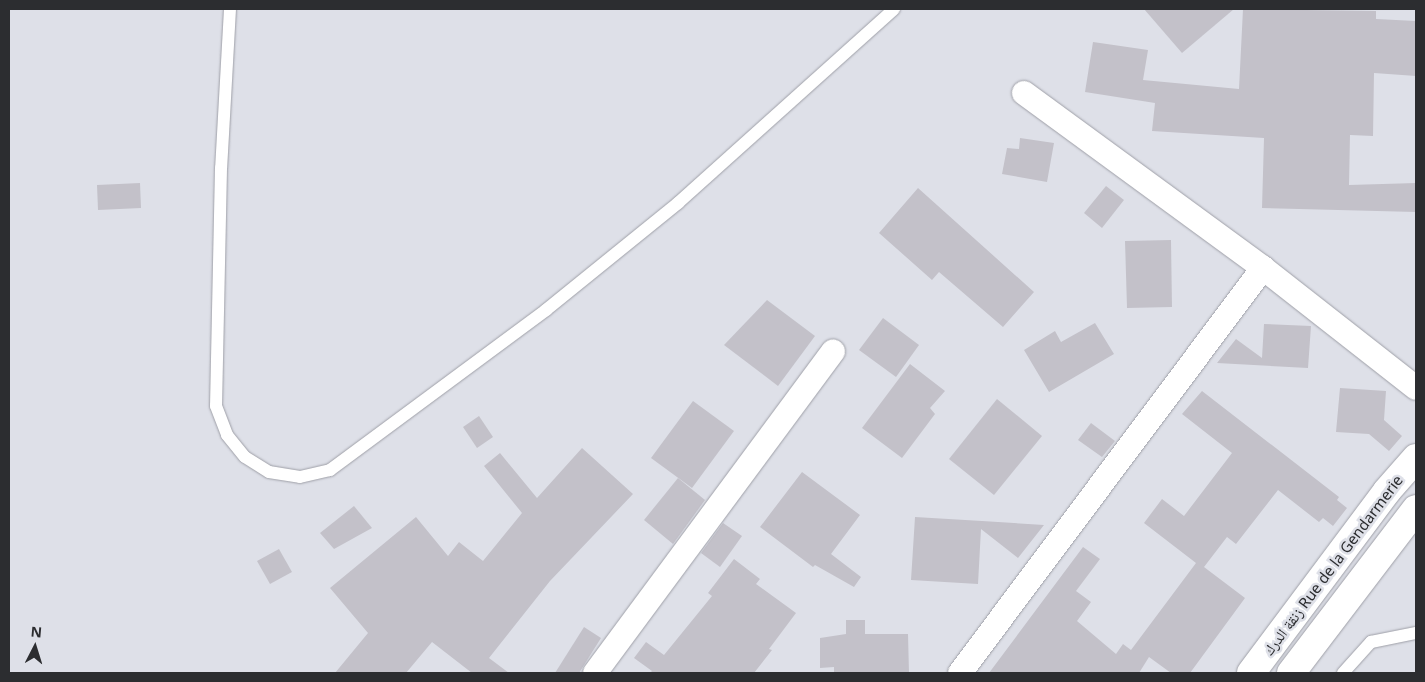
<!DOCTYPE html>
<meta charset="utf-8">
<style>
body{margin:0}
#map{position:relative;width:1425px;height:682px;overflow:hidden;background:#dee0e8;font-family:"Noto Sans","Noto Naskh Arabic",sans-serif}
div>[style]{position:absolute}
.building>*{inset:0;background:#c3c1c9}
.roads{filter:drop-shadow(0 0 1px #9e9fa7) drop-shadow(0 0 1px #9e9fa7)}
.service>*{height:12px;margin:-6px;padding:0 6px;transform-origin:6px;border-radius:6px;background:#fff}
.minor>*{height:24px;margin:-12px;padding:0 12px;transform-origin:12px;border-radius:12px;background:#fff}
.primary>*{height:28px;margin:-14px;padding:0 14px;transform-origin:14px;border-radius:14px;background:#fff}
span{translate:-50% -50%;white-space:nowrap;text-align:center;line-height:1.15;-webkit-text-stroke:5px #dee0e8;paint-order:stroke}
.street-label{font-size:15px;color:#2c2d30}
.frame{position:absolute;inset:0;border:10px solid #2c2d30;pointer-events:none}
.north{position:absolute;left:10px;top:622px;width:50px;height:50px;-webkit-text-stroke:4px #dee0e8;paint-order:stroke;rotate:5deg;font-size:14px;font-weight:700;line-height:20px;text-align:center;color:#2c2d30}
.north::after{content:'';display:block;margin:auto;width:18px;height:22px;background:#2c2d30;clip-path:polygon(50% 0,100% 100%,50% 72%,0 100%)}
</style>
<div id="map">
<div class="building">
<i style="clip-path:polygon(1144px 9px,1234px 9px,1182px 53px)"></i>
<i style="clip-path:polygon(1243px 9px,1376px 11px,1376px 19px,1416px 21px,1416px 76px,1374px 73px,1373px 136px,1350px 135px,1349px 185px,1416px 183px,1416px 212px,1262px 208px,1264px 138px,1152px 131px,1155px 103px,1085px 92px,1093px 42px,1148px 50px,1143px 80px,1239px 89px)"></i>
<i style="clip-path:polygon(1020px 138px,1054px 143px,1047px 182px,1002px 174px,1007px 148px,1019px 149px)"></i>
<i style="clip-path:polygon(140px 183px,141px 208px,98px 210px,97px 185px)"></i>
<i style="clip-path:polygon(1106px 186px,1124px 200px,1102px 228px,1084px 213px)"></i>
<i style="clip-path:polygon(918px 188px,1034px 292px,1003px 327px,939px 272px,932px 280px,879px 233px)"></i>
<i style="clip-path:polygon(1171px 240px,1172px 307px,1127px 308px,1125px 241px)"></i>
<i style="clip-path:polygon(767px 300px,815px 336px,778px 386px,724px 345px)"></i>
<i style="clip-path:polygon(883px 318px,919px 345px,896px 377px,859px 350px)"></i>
<i style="clip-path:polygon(1095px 323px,1114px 354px,1049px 392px,1024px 350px,1055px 331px,1061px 342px)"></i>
<i style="clip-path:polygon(1264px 324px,1311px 326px,1308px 368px,1217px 363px,1236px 339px,1262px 358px)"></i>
<i style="clip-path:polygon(910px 364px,945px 391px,930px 408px,935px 414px,902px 458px,862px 428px)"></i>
<i style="clip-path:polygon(1340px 388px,1386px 391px,1384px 420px,1402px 436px,1389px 451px,1369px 434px,1336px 432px)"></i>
<i style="clip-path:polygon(1202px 391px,1339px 497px,1337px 500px,1347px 508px,1333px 526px,1323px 518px,1319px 522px,1278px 490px,1236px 544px,1227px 537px,1204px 567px,1245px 598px,1190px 673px,1171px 673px,1149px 657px,1139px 673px,989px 673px,1083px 547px,1100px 559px,1076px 591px,1091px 602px,1077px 621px,1116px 654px,1123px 644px,1131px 650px,1196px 563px,1144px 523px,1162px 499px,1184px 516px,1232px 453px,1182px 414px)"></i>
<i style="clip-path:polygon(997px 399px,1042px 436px,994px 495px,949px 459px)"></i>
<i style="clip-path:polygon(693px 401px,734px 431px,692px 488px,651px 458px)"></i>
<i style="clip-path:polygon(479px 416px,493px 437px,477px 448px,463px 427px)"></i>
<i style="clip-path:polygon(1091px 423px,1115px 441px,1102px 457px,1078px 440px)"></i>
<i style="clip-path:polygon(582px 448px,633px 494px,550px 581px,489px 658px,509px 673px,472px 673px,432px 642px,406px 673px,335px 673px,368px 633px,330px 588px,416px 517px,448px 556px,459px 542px,483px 561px,522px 513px,484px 466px,500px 453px,537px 498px)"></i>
<i style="clip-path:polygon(802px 472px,860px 515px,831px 554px,861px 577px,854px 587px,815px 565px,813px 567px,760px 527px)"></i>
<i style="clip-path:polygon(678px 478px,705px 500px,673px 544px,644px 520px)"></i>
<i style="clip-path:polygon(354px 506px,372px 528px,334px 549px,320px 533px)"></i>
<i style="clip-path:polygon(915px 517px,982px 521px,1044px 525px,1018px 558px,981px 529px,978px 584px,911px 580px)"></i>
<i style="clip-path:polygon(723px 523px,742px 536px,720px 567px,701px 553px)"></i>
<i style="clip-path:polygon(279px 549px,292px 572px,270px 584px,257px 561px)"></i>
<i style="clip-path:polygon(734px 559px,760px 579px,756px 584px,796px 613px,769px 649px,772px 650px,754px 673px,650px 673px,652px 671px,634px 658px,646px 642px,664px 655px,712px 596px,708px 593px)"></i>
<i style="clip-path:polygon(846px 620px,865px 620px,865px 634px,908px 634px,909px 673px,834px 673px,834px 667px,820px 668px,820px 638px,846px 634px)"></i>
<i style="clip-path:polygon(584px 627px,601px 638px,579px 673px,555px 673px)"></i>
</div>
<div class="roads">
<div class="service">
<i style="left:230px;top:9px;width:159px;rotate:93.2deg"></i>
<i style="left:221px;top:168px;width:238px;rotate:91.2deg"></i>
<i style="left:216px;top:406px;width:31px;rotate:69deg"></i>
<i style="left:227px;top:435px;width:28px;rotate:51deg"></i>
<i style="left:245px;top:457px;width:28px;rotate:32deg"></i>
<i style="left:269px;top:472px;width:31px;rotate:9deg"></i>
<i style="left:300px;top:477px;width:31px;rotate:-13deg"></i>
<i style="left:330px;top:470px;width:269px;rotate:-36.5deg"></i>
<i style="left:546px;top:310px;width:170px;rotate:-39deg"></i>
<i style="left:678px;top:203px;width:290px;rotate:-41.9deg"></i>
<i style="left:1343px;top:673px;width:42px;rotate:-47.9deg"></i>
<i style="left:1371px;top:642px;width:46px;rotate:-11.3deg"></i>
</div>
<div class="minor">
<i style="left:1024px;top:93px;width:296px;rotate:36.2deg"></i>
<i style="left:1263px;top:268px;width:194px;rotate:38.1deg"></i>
<i style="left:595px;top:673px;width:400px;rotate:-53.5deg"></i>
<i style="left:960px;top:673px;width:506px;rotate:-53.2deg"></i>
</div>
<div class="primary">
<i style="left:1251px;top:673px;width:227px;rotate:-53.2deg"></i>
<i style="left:1387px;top:491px;width:44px;rotate:-48.7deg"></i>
<i style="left:1291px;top:673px;width:206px;rotate:-52.7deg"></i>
</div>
</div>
<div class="street-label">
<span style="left:1333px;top:565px;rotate:-53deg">زنقة الدرك Rue de la Gendarmerie</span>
</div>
<div class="frame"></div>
<div class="north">N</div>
</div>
